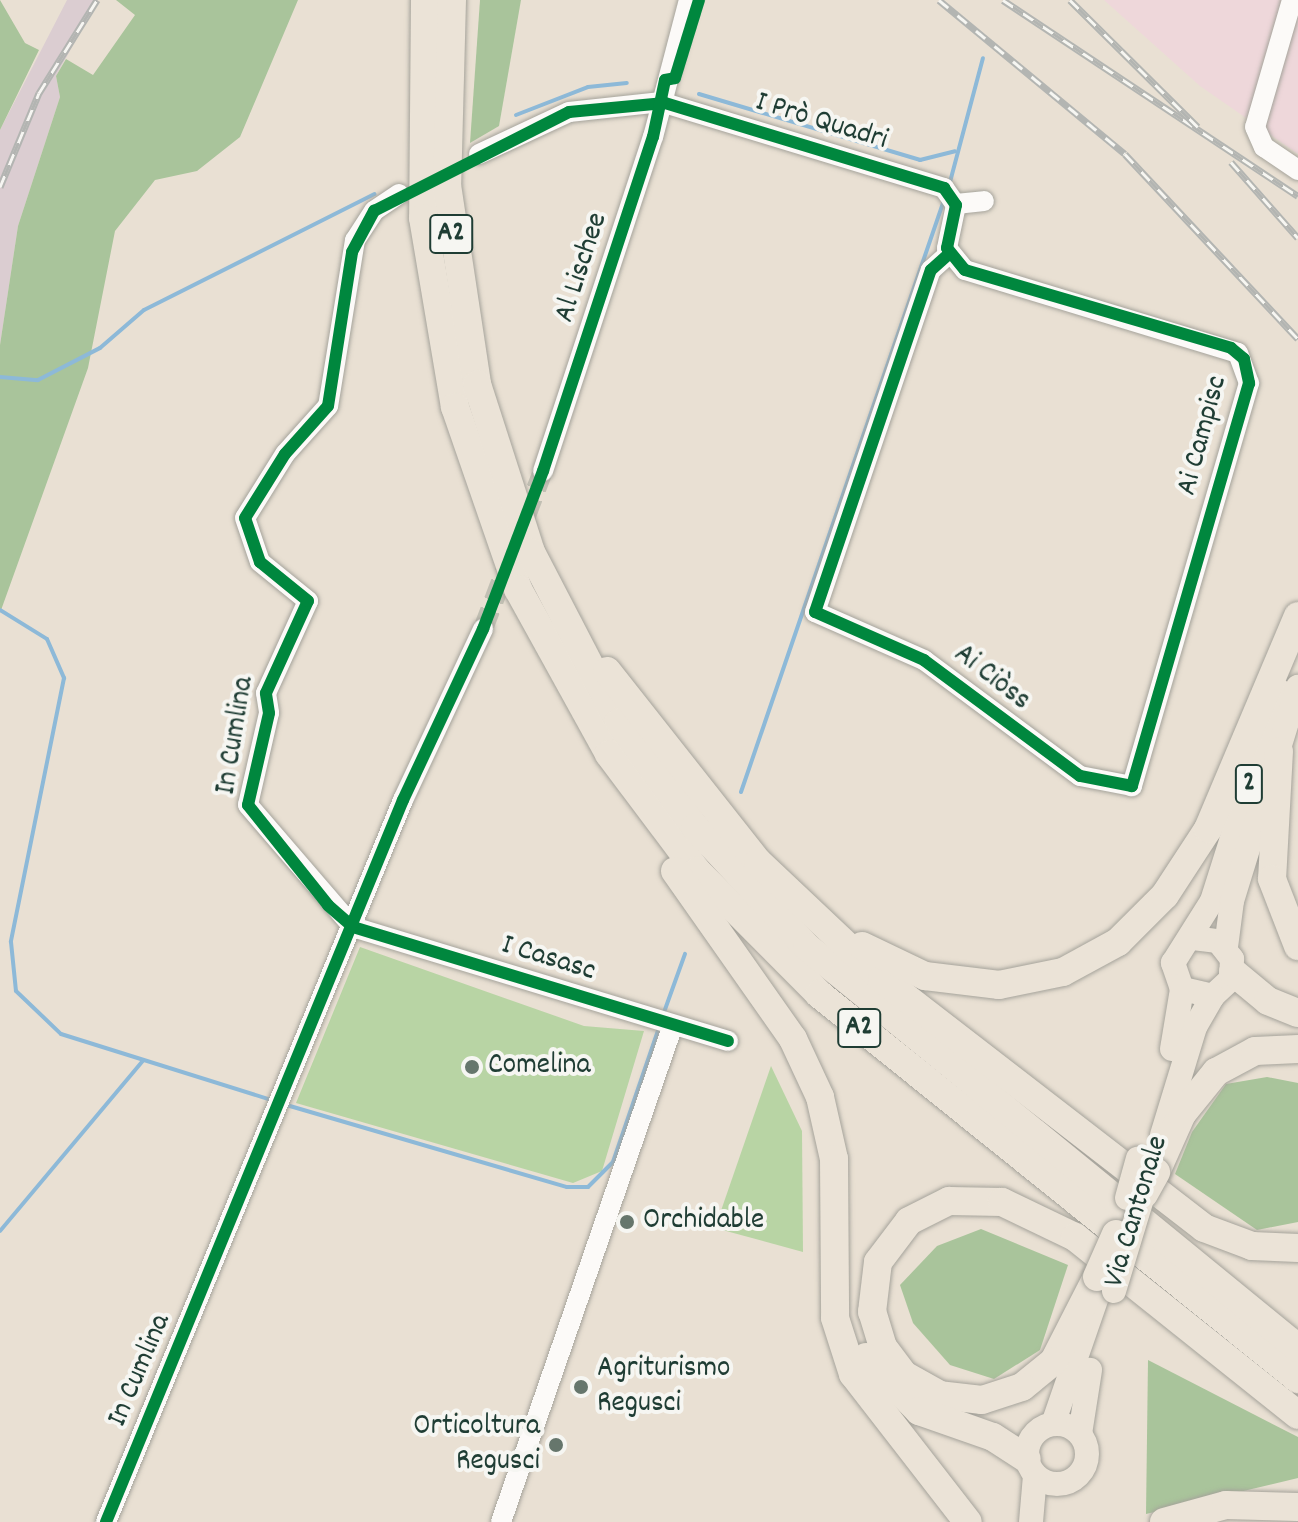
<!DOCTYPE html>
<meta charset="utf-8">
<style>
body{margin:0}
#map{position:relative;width:1298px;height:1522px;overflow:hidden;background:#e9e0d3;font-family:Dekko,sans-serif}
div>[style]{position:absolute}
.built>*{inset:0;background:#eed7da}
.industrial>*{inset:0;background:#dbcdd1}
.green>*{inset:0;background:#b8d4a4}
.forest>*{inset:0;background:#a9c49b}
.stream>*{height:4px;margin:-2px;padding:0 2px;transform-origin:2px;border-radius:2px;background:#8db9d8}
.minor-tunnel>*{height:20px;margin-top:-10px;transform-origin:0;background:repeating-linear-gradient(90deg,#c1bfb3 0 20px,transparent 0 30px)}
.roads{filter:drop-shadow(0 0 2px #a5a39b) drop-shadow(0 0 2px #a5a39b)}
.minor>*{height:20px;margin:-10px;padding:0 10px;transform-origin:10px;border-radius:10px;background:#fcfaf8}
.major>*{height:24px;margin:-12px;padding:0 12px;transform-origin:12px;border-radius:12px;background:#ebe3d7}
.major>.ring{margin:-12px;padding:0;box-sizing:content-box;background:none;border:24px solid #ebe3d7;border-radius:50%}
.highway>*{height:28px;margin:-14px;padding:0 14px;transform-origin:14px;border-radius:14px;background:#ebe3d7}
.rail>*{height:7px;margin-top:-3.5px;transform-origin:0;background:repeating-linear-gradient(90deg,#f6f6f2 0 12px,#b3b5b2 0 24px);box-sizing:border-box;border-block:2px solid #b3b5b2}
.bridges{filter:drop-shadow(0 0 2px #a5a39b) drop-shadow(0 0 2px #a5a39b)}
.major-bridge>*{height:24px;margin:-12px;padding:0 12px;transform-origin:12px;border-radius:12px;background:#ebe3d7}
.highway-bridge>*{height:28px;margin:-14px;padding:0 14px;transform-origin:14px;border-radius:14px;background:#ebe3d7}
.cycleway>*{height:12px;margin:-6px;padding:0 6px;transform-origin:6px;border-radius:6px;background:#00873e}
.dots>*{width:22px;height:22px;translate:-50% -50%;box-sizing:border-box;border:4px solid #f6f6f2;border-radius:50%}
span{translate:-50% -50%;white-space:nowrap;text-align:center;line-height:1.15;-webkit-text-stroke:8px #f6f6f2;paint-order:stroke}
.shield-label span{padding:2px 6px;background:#f6f6f2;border:2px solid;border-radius:6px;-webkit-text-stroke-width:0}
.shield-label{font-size:28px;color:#1f3d34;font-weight:700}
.street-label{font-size:30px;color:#1f3d34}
.poi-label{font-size:30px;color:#1f3d34}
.left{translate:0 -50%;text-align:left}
.right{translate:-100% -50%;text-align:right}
</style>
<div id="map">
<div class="built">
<i style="clip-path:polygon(1104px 0,1298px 0,1298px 154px,1200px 86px)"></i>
</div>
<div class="industrial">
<i style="clip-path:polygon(67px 0,98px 0,56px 76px,60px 97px,18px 226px,0 345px,0 130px)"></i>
</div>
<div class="green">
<i style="clip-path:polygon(360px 947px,584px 1026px,644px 1031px,602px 1171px,573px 1183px,296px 1103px)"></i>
<i style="clip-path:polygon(771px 1066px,802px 1131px,803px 1252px,715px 1228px)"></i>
</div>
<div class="forest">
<i style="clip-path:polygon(0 0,25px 43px,39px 50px,0 130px)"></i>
<i style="clip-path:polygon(116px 0,298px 0,240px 137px,197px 171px,155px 180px,115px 231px,88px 368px,0 613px,0 345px,18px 226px,60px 97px,56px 76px,66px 59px,93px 75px,135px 15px)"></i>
<i style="clip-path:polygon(480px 0,521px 0,499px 126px,470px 143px)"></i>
<i style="clip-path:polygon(1267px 1077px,1298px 1083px,1298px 1222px,1257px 1230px,1175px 1174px,1192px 1132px,1226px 1084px)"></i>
<i style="clip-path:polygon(981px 1229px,1068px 1265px,1040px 1350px,994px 1379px,950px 1365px,913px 1323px,900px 1285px,937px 1246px)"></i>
<i style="clip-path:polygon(1148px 1360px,1298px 1437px,1298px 1478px,1146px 1514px)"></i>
</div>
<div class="stream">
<i style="left:699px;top:94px;width:231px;rotate:16.6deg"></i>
<i style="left:920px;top:160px;width:36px;rotate:-14deg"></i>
<i style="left:516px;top:115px;width:77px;rotate:-21.3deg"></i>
<i style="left:588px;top:87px;width:39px;rotate:-6deg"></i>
<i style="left:950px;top:182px;width:128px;rotate:-75.1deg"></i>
<i style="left:0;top:377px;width:38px;rotate:5deg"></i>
<i style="left:38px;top:380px;width:70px;rotate:-27.3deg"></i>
<i style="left:100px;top:348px;width:58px;rotate:-40.8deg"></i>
<i style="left:144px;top:310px;width:258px;rotate:-26.7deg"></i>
<i style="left:0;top:610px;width:55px;rotate:31.7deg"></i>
<i style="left:47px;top:639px;width:43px;rotate:66.4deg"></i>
<i style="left:64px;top:678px;width:269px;rotate:101.4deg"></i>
<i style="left:11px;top:942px;width:49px;rotate:84.2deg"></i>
<i style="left:16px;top:991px;width:62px;rotate:43.7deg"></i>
<i style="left:61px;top:1034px;width:220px;rotate:17.4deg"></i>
<i style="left:741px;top:792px;width:626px;rotate:-71.07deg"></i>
<i style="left:663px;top:1015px;width:65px;rotate:-70.2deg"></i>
<i style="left:283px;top:1104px;width:296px;rotate:16.3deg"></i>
<i style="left:567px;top:1187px;width:21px"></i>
<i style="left:588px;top:1187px;width:35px;rotate:-45deg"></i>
<i style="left:613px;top:1162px;width:142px;rotate:-71.1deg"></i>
<i style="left:0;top:1231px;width:221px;rotate:-50deg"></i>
</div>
<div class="minor-tunnel">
<i style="left:483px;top:629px;width:169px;rotate:-69.2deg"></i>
</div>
<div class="roads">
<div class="minor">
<i style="left:1292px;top:0;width:132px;rotate:106.2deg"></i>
<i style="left:1255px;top:127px;width:22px;rotate:66deg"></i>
<i style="left:1264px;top:147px;width:41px;rotate:34.1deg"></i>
<i style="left:479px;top:154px;width:99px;rotate:-25deg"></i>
<i style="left:569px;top:112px;width:93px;rotate:-6.2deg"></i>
<i style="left:661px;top:102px;width:296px;rotate:16.9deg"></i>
<i style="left:944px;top:188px;width:21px;rotate:55deg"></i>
<i style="left:956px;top:205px;width:44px;rotate:101.8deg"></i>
<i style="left:947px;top:248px;width:28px;rotate:51deg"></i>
<i style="left:965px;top:270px;width:285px;rotate:16.9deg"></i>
<i style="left:1238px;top:353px;width:32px;rotate:70deg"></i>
<i style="left:1249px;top:383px;width:420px;rotate:106.2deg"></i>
<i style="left:1132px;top:786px;width:53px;rotate:-169.1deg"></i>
<i style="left:1080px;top:776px;width:194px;rotate:-143.4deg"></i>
<i style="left:924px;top:660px;width:119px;rotate:-156.2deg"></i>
<i style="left:815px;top:612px;width:361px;rotate:-71.3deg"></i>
<i style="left:931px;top:270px;width:24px;rotate:-42deg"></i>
<i style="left:399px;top:194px;width:30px;rotate:146deg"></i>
<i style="left:374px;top:211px;width:35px;rotate:123deg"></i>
<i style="left:355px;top:240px;width:168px;rotate:99.2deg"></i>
<i style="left:328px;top:406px;width:64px;rotate:131.9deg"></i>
<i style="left:285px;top:454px;width:75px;rotate:122deg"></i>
<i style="left:245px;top:518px;width:46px;rotate:71.2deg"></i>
<i style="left:260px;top:562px;width:62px;rotate:39.1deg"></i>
<i style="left:308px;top:601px;width:101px;rotate:114.5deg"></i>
<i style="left:266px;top:693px;width:20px;rotate:81deg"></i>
<i style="left:269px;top:713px;width:94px;rotate:102.9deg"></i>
<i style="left:248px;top:805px;width:161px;rotate:49.3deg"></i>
<i style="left:353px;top:927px;width:392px;rotate:16.9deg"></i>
<i style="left:956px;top:204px;width:28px;rotate:-6deg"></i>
<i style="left:543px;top:471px;width:352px;rotate:-71.8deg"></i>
<i style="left:653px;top:137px;width:142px;rotate:-75.3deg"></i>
<i style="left:106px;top:1522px;width:781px;rotate:-67.64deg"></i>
<i style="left:403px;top:800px;width:189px;rotate:-64.9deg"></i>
<i style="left:501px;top:1522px;width:526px;rotate:-70.91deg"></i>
</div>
<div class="major">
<i style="left:1193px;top:938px;width:25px;rotate:7deg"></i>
<i style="left:1218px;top:941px;width:23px;rotate:52deg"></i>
<i style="left:1232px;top:959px;width:20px;rotate:93deg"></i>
<i style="left:1231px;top:979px;width:25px;rotate:137deg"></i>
<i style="left:1213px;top:996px;width:32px;rotate:-167deg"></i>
<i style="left:1182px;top:989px;width:28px;rotate:-109deg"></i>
<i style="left:1173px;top:963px;width:73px;rotate:-57.8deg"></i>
<i style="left:1212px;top:901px;width:221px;rotate:-72.4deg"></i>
<i style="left:1226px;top:947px;width:46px;rotate:-82.6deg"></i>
<i style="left:1232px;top:901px;width:224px;rotate:-72.9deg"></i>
<i style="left:1172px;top:1049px;width:61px;rotate:-80.5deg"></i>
<i style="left:1162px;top:1135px;width:113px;rotate:-73deg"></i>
<i style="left:1195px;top:1027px;width:36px;rotate:-60deg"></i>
<i class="ring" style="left:1027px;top:1424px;width:36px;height:36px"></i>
<i style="left:1053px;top:1424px;width:138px;rotate:-70.9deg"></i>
<i style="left:1080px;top:1434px;width:65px;rotate:-81.1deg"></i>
<i style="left:1031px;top:1522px;width:47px;rotate:-85.1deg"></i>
</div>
<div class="highway">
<i style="left:425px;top:0;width:218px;rotate:90.5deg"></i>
<i style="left:423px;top:218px;width:192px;rotate:80.4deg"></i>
<i style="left:455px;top:407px;width:193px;rotate:70.9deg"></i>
<i style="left:518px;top:589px;width:188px;rotate:61.1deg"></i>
<i style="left:609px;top:754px;width:146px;rotate:53.1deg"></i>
<i style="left:697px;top:871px;width:173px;rotate:45.2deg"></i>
<i style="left:819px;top:994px;width:615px;rotate:38.79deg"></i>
<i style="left:452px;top:0;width:185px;rotate:91.5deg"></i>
<i style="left:447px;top:185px;width:201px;rotate:81.4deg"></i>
<i style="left:477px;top:384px;width:176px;rotate:72.2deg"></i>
<i style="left:531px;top:552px;width:191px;rotate:62.6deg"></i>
<i style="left:619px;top:722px;width:130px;rotate:54.1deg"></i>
<i style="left:695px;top:827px;width:164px;rotate:47deg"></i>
<i style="left:807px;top:947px;width:634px;rotate:39.24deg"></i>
<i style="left:607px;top:671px;width:243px;rotate:51.7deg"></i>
<i style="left:758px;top:862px;width:170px;rotate:43.3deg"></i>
<i style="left:882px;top:979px;width:407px;rotate:37.7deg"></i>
<i style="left:1204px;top:1228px;width:51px;rotate:20.6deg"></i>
<i style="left:1252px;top:1246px;width:46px;rotate:2.5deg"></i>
<i style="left:1279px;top:751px;width:128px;rotate:93.1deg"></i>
<i style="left:1272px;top:879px;width:72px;rotate:68.8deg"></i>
<i style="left:675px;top:871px;width:205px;rotate:54.9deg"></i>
<i style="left:793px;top:1039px;width:64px;rotate:65deg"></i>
<i style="left:820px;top:1097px;width:64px;rotate:77.3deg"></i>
<i style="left:834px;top:1159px;width:159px;rotate:89.6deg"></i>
<i style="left:835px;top:1318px;width:59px;rotate:72.2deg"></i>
<i style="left:853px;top:1374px;width:187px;rotate:52.2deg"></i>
<i style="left:862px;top:946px;width:70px;rotate:25.5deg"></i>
<i style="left:925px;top:976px;width:75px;rotate:6.9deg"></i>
<i style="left:999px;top:985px;width:65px;rotate:-11.5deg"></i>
<i style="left:1063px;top:972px;width:63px;rotate:-28.6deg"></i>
<i style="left:1118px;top:942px;width:66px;rotate:-45deg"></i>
<i style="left:1165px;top:895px;width:79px;rotate:-56.9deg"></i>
<i style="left:1208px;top:829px;width:231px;rotate:-67.1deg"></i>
<i style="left:1233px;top:972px;width:45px;rotate:39.6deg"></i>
<i style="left:1268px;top:1001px;width:32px;rotate:22deg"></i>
<i style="left:1156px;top:1172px;width:64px;rotate:-65.9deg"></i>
<i style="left:1182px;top:1114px;width:54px;rotate:-51deg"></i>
<i style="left:1216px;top:1072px;width:44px;rotate:-28.3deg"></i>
<i style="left:1255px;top:1051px;width:43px;rotate:-2.7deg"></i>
<i style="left:1097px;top:1277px;width:94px;rotate:117.1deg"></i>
<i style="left:1054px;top:1361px;width:41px;rotate:140.9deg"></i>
<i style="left:1022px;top:1387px;width:42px;rotate:162deg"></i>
<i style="left:982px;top:1400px;width:42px;rotate:-173.2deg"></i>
<i style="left:940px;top:1395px;width:41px;rotate:-150.9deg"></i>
<i style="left:904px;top:1375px;width:35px;rotate:-127deg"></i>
<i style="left:883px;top:1347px;width:37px;rotate:-107deg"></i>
<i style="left:872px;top:1312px;width:50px;rotate:-83.2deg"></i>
<i style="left:878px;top:1262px;width:51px;rotate:-52.9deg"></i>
<i style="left:909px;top:1221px;width:45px;rotate:-26.6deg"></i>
<i style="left:949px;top:1201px;width:53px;rotate:1.1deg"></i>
<i style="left:1002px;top:1202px;width:81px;rotate:25.6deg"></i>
<i style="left:1075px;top:1237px;width:285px;rotate:38.6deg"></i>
<i style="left:866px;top:1357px;width:76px;rotate:45.5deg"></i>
<i style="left:919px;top:1411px;width:78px;rotate:19.4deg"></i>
<i style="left:993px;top:1437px;width:40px;rotate:32.9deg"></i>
<i style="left:1164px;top:1522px;width:64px;rotate:-15.3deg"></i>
<i style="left:1226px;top:1505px;width:72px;rotate:1.6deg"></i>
</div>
</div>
<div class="rail">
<i style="left:939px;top:0;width:241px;rotate:39.6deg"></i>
<i style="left:1125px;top:154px;width:253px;rotate:46.9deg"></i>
<i style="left:1003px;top:0;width:354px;rotate:33.6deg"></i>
<i style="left:1070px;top:0;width:180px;rotate:44.8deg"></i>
<i style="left:1231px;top:162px;width:101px;rotate:48.6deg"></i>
<i style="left:0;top:187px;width:102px;rotate:-67.5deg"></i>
<i style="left:39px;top:93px;width:110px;rotate:-58.1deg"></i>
</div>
<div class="bridges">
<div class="major-bridge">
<i style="left:1127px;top:1198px;width:41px;rotate:-74.6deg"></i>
<i style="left:1114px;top:1291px;width:117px;rotate:-73.1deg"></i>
</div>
<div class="highway-bridge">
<i style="left:1144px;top:1194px;width:25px;rotate:-61deg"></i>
<i style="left:1097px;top:1277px;width:47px;rotate:-66.2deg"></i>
</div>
</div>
<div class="cycleway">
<i style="left:728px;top:1041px;width:392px;rotate:-163.1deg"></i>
<i style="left:353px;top:927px;width:33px;rotate:-139deg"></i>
<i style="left:328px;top:905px;width:128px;rotate:-128.7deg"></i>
<i style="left:248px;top:805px;width:94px;rotate:-77.1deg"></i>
<i style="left:269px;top:713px;width:20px;rotate:-99deg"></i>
<i style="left:266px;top:693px;width:101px;rotate:-65.5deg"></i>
<i style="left:308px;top:601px;width:62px;rotate:-140.9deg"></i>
<i style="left:260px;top:562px;width:46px;rotate:-108.8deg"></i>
<i style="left:245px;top:518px;width:75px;rotate:-58deg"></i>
<i style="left:285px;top:454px;width:64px;rotate:-48.1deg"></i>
<i style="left:328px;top:406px;width:156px;rotate:-81.1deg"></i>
<i style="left:352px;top:252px;width:47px;rotate:-61.8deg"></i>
<i style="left:374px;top:211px;width:219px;rotate:-26.9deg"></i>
<i style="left:569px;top:112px;width:96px;rotate:-5.4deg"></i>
<i style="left:665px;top:103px;width:292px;rotate:16.9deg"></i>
<i style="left:944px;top:188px;width:21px;rotate:55deg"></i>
<i style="left:956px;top:205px;width:44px;rotate:101.8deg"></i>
<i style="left:947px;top:248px;width:28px;rotate:51deg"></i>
<i style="left:965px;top:270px;width:277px;rotate:16.3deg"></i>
<i style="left:1231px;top:348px;width:17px;rotate:40deg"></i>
<i style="left:1244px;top:359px;width:25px;rotate:78deg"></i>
<i style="left:1249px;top:383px;width:420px;rotate:106.2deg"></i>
<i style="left:1132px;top:786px;width:53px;rotate:-169.1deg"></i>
<i style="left:1080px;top:776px;width:194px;rotate:-143.4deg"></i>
<i style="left:924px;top:660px;width:119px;rotate:-156.2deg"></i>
<i style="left:815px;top:612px;width:361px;rotate:-71.3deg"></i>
<i style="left:931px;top:270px;width:24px;rotate:-42deg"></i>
<i style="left:106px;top:1522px;width:781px;rotate:-67.64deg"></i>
<i style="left:403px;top:800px;width:189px;rotate:-64.9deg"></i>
<i style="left:483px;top:629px;width:169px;rotate:-69.2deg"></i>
<i style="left:543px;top:471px;width:352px;rotate:-71.8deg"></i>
<i style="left:653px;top:137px;width:58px;rotate:-78.1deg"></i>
<i style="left:665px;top:80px;width:10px;rotate:-11deg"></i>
<i style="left:675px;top:78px;width:82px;rotate:-72.9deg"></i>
</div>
<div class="dots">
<i style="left:472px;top:1067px;background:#66766c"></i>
<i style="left:627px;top:1222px;background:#66766c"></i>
<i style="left:581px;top:1387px;background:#66766c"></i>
<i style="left:556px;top:1445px;background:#66766c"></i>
</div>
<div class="shield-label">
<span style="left:451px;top:234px">A2</span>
<span style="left:1249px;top:784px">2</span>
<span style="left:859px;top:1028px">A2</span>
</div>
<div class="street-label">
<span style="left:821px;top:123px;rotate:17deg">I Prò Quadri</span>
<span style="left:583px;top:268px;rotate:-72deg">Al Lischee</span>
<span style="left:1204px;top:436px;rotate:-75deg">Ai Campisc</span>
<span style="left:991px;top:679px;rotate:38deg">Ai Ciòss</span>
<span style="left:237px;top:736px;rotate:-81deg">In Cumlina</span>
<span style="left:548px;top:960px;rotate:17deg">I Casasc</span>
<span style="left:1138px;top:1212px;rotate:-73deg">Via Cantonale</span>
<span style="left:141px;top:1371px;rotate:-67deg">In Cumlina</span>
</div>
<div class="poi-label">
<span class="left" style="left:488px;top:1067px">Comelina</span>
<span class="left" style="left:643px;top:1222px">Orchidable</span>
<span class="left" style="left:597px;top:1387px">Agriturismo<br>Regusci</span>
<span class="right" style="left:540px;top:1445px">Orticoltura<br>Regusci</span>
</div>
</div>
